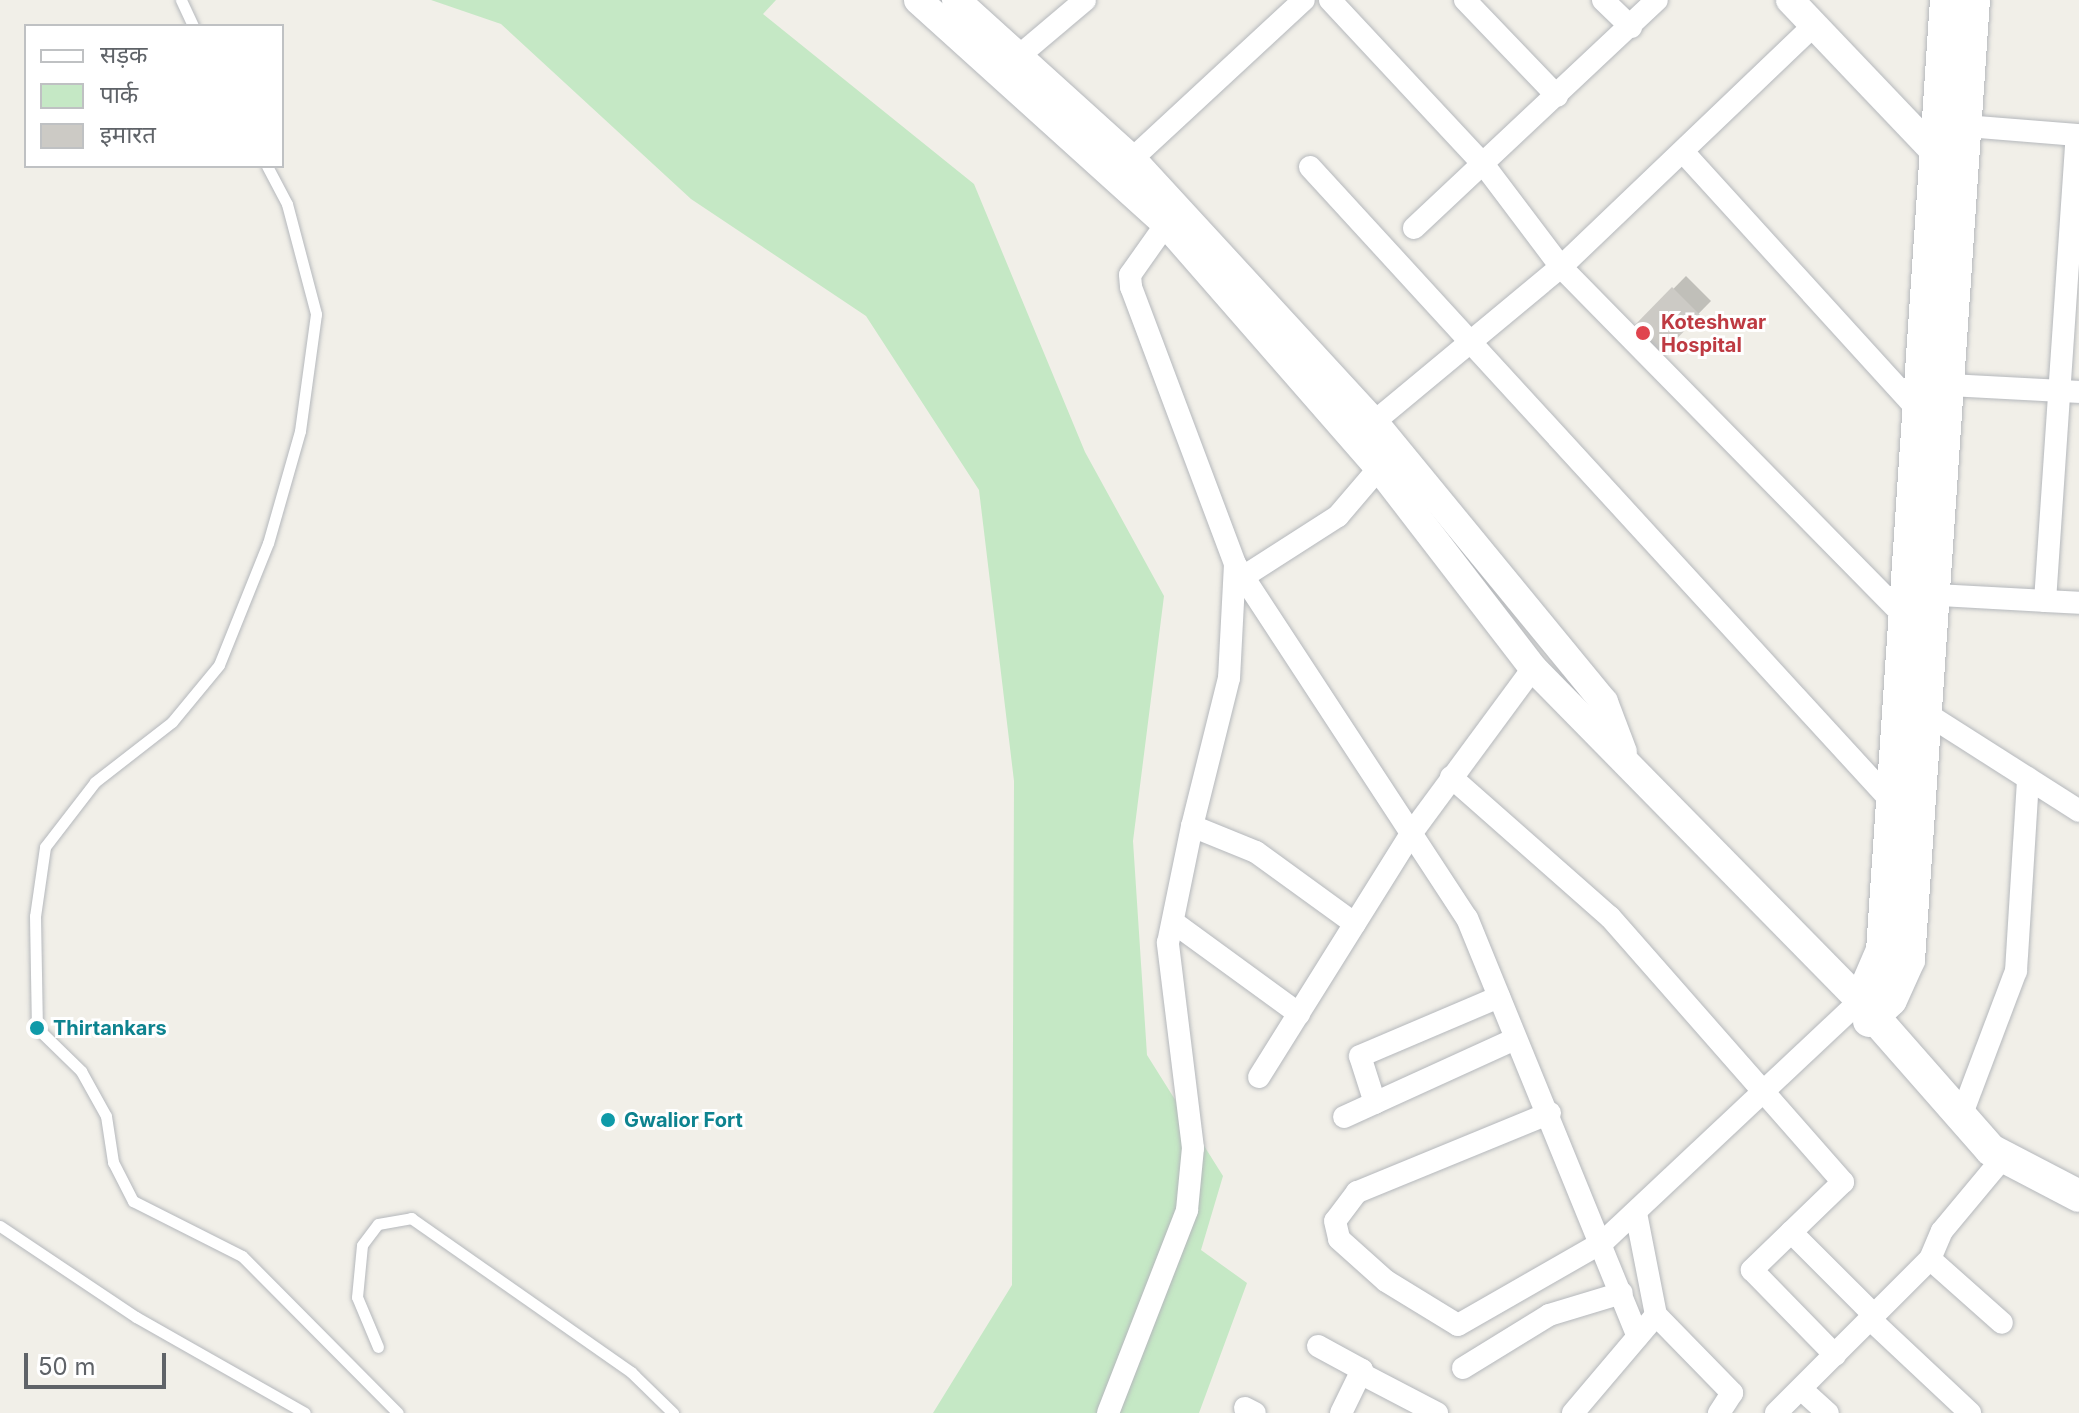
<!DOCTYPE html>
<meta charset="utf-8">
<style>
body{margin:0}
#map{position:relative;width:2079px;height:1413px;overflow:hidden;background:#f1efe8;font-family:Inter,"Noto Sans Devanagari",sans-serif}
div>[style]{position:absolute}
.green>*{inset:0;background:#c5e8c5}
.shadow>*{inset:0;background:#0003}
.building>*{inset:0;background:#cccac5}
.roads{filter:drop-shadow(0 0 2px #b5b8bc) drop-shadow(0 0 2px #b5b8bc)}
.service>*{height:11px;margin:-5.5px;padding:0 5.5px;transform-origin:5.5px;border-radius:5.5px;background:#fff}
.minor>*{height:22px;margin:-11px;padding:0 11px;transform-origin:11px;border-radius:11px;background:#fff}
.tertiary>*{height:28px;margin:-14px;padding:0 14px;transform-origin:14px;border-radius:14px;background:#fff}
.secondary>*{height:32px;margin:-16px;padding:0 16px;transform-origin:16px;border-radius:16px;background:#fff}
.dots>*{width:22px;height:22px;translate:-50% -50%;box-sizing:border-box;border:4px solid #fff;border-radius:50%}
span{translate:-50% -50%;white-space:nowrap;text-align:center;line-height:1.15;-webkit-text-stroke:6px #fff;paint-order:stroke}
.health-label{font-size:20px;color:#be3a42;font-weight:700}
.left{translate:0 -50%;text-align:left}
.culture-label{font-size:20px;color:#0d838f;font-weight:700}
.legend{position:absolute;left:24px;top:24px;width:260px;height:144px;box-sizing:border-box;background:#fff;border:2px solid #bfc1c3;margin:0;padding:10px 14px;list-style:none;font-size:24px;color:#5f6368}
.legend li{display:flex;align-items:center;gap:16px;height:40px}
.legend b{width:40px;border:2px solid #bfc1c3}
.scale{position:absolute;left:24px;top:1353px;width:142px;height:36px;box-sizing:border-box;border:4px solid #5f6368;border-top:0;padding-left:10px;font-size:24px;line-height:28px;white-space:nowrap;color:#5f6368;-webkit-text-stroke:6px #fff;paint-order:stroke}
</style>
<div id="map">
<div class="green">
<i style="clip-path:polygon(431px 0,776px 0,763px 14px,974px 184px,1085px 452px,1164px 596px,1133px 841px,1147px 1055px,1223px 1176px,1201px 1250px,1247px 1283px,1199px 1413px,933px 1413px,1012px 1285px,1014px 781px,979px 490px,866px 316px,691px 199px,501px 24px)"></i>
</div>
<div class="shadow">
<i style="clip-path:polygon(1686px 276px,1711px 301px,1658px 355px,1633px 330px)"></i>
</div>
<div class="building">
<i style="clip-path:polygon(1672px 287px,1700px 315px,1658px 358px,1630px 330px)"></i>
</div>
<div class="roads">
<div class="service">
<i style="left:181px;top:0;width:29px;rotate:65deg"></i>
<i style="left:267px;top:166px;width:43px;rotate:62.2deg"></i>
<i style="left:287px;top:204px;width:114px;rotate:75.2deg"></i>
<i style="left:316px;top:314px;width:118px;rotate:97.8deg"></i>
<i style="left:300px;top:431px;width:116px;rotate:105.9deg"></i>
<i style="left:268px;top:543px;width:131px;rotate:111.9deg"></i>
<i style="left:219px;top:665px;width:74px;rotate:129.5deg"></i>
<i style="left:172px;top:722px;width:98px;rotate:142.1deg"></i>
<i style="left:95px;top:782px;width:82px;rotate:127.6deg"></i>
<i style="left:45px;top:847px;width:70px;rotate:98.2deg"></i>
<i style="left:35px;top:916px;width:112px;rotate:89deg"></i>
<i style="left:37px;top:1028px;width:62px;rotate:44.3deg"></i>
<i style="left:81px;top:1071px;width:51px;rotate:60.9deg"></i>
<i style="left:106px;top:1116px;width:47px;rotate:81.3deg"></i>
<i style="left:113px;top:1162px;width:44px;rotate:62.9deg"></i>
<i style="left:133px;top:1201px;width:122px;rotate:26.8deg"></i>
<i style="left:242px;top:1256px;width:221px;rotate:45.2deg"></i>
<i style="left:0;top:1226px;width:164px;rotate:33.8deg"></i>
<i style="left:136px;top:1317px;width:194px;rotate:29.6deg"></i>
<i style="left:378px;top:1347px;width:54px;rotate:-112.8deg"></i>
<i style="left:357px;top:1297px;width:52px;rotate:-84.5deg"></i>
<i style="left:362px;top:1245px;width:26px;rotate:-53deg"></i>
<i style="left:378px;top:1224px;width:34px;rotate:-10deg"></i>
<i style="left:411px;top:1218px;width:269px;rotate:35deg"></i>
<i style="left:631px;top:1372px;width:59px;rotate:44.3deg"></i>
</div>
<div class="minor">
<i style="left:1330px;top:0;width:226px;rotate:47deg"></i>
<i style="left:1484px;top:165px;width:128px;rotate:53deg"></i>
<i style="left:1561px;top:267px;width:495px;rotate:45.5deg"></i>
<i style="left:1465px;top:0;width:133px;rotate:46.2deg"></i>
<i style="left:1603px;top:0;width:39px;rotate:44deg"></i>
<i style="left:1020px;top:55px;width:85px;rotate:-40.2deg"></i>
<i style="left:1966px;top:126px;width:113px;rotate:4.6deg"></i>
<i style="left:1685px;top:154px;width:348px;rotate:47.7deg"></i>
<i style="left:1132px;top:159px;width:234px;rotate:-42.8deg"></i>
<i style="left:1310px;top:167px;width:863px;rotate:47.49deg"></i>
<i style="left:1166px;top:224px;width:62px;rotate:125.2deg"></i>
<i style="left:1130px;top:275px;width:12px;rotate:85deg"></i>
<i style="left:1131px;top:287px;width:296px;rotate:69.4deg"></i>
<i style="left:1235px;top:564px;width:423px;rotate:56.8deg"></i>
<i style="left:1467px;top:918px;width:452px;rotate:67.8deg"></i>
<i style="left:1414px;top:228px;width:333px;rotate:-43.2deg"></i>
<i style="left:1951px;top:385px;width:128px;rotate:3.1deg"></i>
<i style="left:1374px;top:422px;width:243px;rotate:-39.7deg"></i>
<i style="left:1561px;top:267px;width:352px;rotate:-43.7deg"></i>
<i style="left:1235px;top:564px;width:114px;rotate:93deg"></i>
<i style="left:1229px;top:678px;width:153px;rotate:104deg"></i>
<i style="left:1192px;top:826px;width:69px;rotate:22.1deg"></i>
<i style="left:1256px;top:852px;width:122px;rotate:36deg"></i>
<i style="left:1243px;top:577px;width:113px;rotate:-32.7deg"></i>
<i style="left:1338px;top:516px;width:63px;rotate:-49.5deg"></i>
<i style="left:1938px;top:595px;width:107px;rotate:3.2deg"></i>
<i style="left:2045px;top:601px;width:467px;rotate:-86.1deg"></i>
<i style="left:2045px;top:601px;width:34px;rotate:3deg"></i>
<i style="left:1927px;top:714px;width:180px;rotate:32.5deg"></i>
<i style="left:1451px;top:777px;width:212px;rotate:41.4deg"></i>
<i style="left:1610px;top:917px;width:353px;rotate:48.7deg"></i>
<i style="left:1843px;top:1182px;width:127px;rotate:136deg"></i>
<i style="left:1752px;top:1270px;width:119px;rotate:45.7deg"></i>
<i style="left:1173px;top:922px;width:156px;rotate:36.1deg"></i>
<i style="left:1259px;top:1077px;width:290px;rotate:-58deg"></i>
<i style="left:1413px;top:831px;width:202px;rotate:-53.6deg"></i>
<i style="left:1375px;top:1103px;width:49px;rotate:-107.7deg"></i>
<i style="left:1360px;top:1056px;width:151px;rotate:-23deg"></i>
<i style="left:1550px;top:1113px;width:209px;rotate:157.7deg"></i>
<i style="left:1357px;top:1192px;width:36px;rotate:127deg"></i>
<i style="left:1335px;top:1221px;width:18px;rotate:77deg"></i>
<i style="left:1339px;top:1239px;width:63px;rotate:41.8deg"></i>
<i style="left:1386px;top:1281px;width:84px;rotate:31.4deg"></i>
<i style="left:1458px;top:1325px;width:167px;rotate:-29.8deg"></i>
<i style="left:1603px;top:1242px;width:352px;rotate:-43.2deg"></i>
<i style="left:1344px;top:1117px;width:188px;rotate:-24.5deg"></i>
<i style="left:1960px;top:1119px;width:158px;rotate:-69.3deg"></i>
<i style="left:2016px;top:971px;width:193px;rotate:-86.4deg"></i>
<i style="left:1791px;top:1232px;width:119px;rotate:45deg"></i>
<i style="left:1930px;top:1259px;width:96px;rotate:41.6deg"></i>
<i style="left:1656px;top:1315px;width:109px;rotate:45.7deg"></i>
<i style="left:1732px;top:1393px;width:24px;rotate:123deg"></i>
<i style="left:1871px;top:1320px;width:136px;rotate:43.2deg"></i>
<i style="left:1318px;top:1346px;width:50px;rotate:28.6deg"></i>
<i style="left:1362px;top:1370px;width:48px;rotate:116deg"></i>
<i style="left:1463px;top:1368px;width:101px;rotate:-31.6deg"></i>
<i style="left:1549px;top:1315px;width:76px;rotate:-16.8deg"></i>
<i style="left:1360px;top:1373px;width:87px;rotate:27.5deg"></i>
<i style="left:1801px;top:1389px;width:36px;rotate:42deg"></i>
<i style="left:1245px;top:1408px;width:11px;rotate:27deg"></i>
<i style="left:1108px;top:1413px;width:218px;rotate:-68.7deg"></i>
<i style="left:1187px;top:1210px;width:62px;rotate:-84.5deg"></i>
<i style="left:1193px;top:1148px;width:207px;rotate:-97deg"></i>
<i style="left:1168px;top:943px;width:119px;rotate:-78.4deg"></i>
<i style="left:1573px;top:1413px;width:128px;rotate:-49.7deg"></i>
<i style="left:1656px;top:1315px;width:104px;rotate:-101.1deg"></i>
<i style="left:1776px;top:1413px;width:218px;rotate:-45deg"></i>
<i style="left:1930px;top:1259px;width:30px;rotate:-67deg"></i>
<i style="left:1942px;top:1231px;width:94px;rotate:-50.2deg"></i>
</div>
<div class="tertiary">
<i style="left:918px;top:0;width:334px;rotate:42.1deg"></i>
<i style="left:1166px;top:224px;width:324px;rotate:48.9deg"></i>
<i style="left:1379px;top:468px;width:252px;rotate:52.4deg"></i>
<i style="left:1533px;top:668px;width:467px;rotate:45.5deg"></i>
<i style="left:956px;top:0;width:237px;rotate:42.1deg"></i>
<i style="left:1132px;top:159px;width:357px;rotate:47.4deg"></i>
<i style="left:1374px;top:422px;width:362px;rotate:50.6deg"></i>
<i style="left:1604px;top:702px;width:53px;rotate:69.2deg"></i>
<i style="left:1790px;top:0;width:210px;rotate:46.4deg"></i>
</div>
<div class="secondary">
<i style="left:1946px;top:0;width:952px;rotate:93.85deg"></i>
<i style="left:1882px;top:950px;width:56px;rotate:113.3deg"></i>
<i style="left:1860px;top:1001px;width:198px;rotate:48.7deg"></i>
<i style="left:1991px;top:1150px;width:99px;rotate:27.6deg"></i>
<i style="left:1869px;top:1021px;width:30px;rotate:-44deg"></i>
<i style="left:1891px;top:1000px;width:44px;rotate:-65.8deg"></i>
<i style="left:1909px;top:960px;width:962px;rotate:-86.13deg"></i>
</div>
</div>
<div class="dots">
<i style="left:1643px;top:333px;background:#e0444e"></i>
<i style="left:37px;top:1028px;background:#0f9aa8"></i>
<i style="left:608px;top:1120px;background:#0f9aa8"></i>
</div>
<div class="health-label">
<span class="left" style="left:1661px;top:334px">Koteshwar<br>Hospital</span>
</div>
<div class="culture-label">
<span class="left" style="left:53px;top:1028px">Thirtankars</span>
<span class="left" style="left:624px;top:1120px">Gwalior Fort</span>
</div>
<ul class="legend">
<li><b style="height:10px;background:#fff"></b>सड़क</li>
<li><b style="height:22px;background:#c5e8c5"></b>पार्क</li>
<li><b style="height:22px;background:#cccac5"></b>इमारत</li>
</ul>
<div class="scale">50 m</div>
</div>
